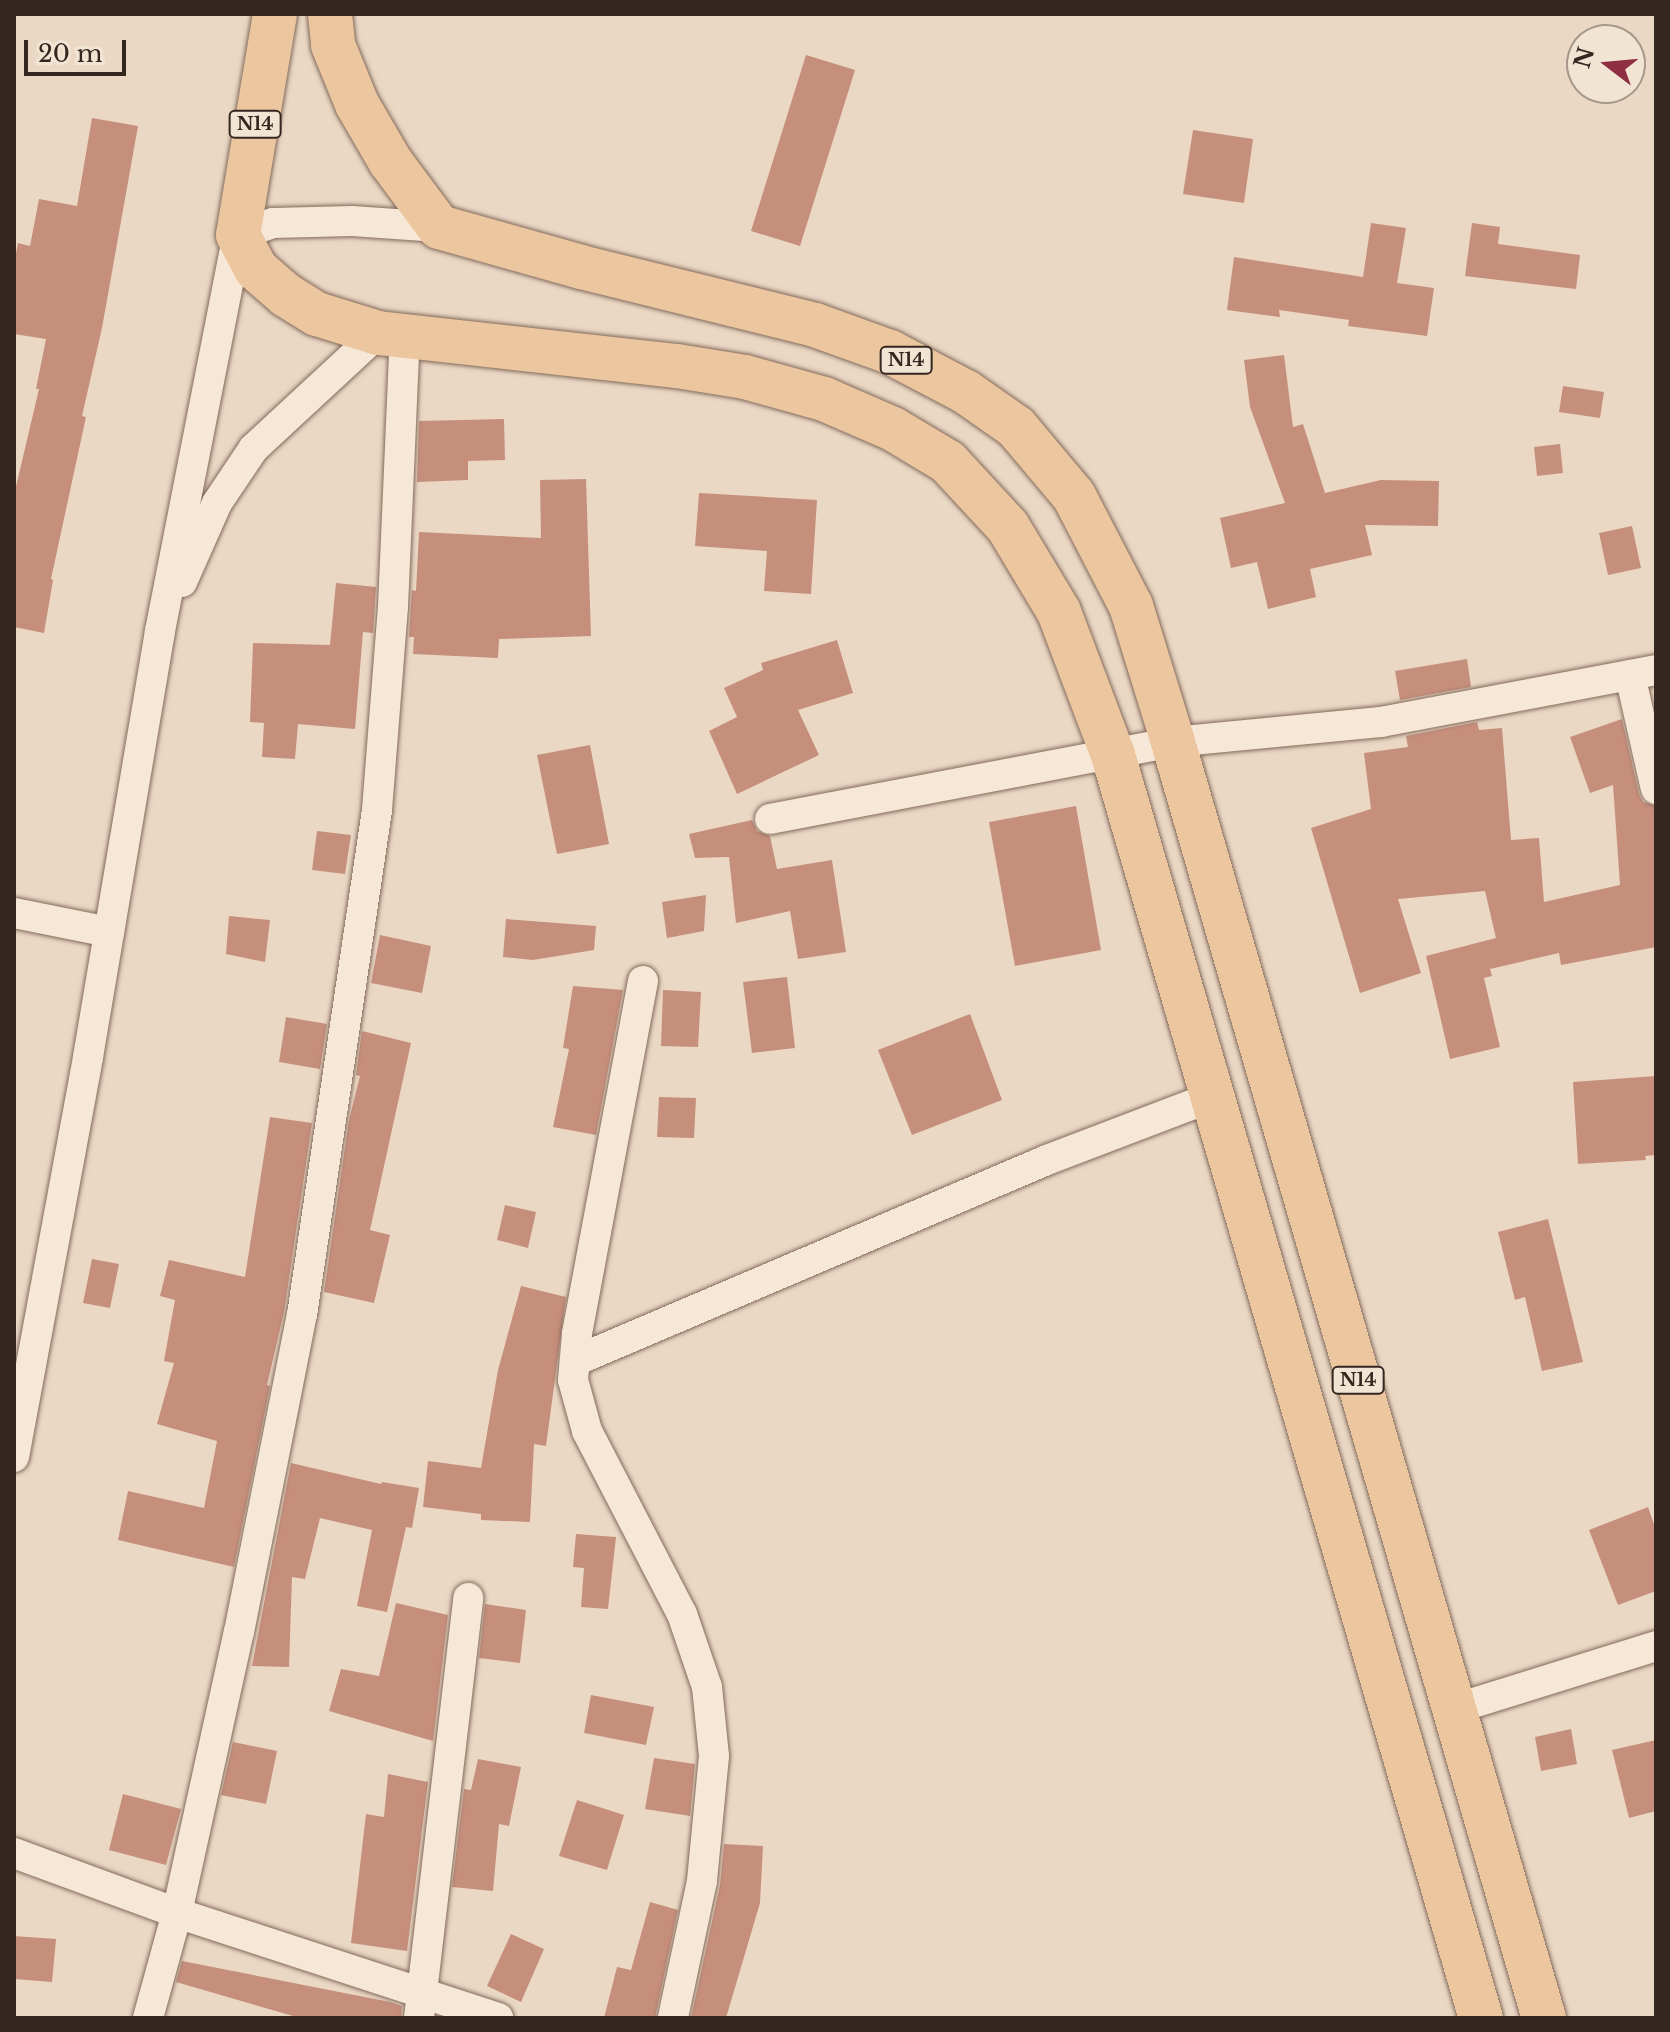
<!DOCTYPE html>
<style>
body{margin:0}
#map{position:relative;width:1670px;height:2032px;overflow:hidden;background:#ead8c4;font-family:"Libre Baskerville",serif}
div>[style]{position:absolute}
.building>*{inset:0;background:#c68f7c}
.roads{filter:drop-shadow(0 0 2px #836a5c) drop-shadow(0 0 2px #836a5c)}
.street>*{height:30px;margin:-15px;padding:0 15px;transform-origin:15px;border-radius:15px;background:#f6e7d6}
.primary>*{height:44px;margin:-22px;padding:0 22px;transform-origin:22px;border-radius:22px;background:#ebc69e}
span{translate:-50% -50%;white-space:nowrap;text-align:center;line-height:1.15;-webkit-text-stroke:7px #f2e4d3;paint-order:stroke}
.shield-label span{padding:2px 6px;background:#f2e4d3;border:2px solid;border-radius:6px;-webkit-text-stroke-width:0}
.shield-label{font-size:18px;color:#35261f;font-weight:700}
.frame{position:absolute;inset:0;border:16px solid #35261f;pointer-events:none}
.north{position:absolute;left:1566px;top:24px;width:80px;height:80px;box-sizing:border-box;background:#f2e4d3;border:2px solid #a6988b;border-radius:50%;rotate:286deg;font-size:22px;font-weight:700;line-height:32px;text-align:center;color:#35261f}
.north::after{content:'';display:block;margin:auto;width:28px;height:36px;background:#8e3041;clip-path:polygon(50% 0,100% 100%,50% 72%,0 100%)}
.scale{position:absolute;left:24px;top:40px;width:102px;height:36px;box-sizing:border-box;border:4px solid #35261f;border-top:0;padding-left:10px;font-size:24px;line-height:28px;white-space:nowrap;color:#35261f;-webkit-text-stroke:6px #f2e4d3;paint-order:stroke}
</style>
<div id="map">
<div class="building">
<i style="clip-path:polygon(806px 55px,855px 70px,800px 246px,751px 231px)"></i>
<i style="clip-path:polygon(92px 118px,138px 126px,102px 328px,82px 416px,86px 417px,51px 579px,53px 580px,44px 633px,14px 627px,14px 495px,39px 389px,36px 389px,46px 339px,14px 334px,14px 264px,18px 243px,30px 246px,39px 199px,77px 206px)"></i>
<i style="clip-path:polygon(1193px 130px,1253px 139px,1244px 203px,1183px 194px)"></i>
<i style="clip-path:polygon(1371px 223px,1406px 228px,1397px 283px,1434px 288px,1427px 336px,1348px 326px,1349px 320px,1279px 310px,1280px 317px,1227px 310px,1234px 257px,1363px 277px)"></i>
<i style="clip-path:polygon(1472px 223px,1500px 227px,1498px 244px,1580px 255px,1576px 289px,1465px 276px)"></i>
<i style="clip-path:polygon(1284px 355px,1293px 427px,1303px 424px,1325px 493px,1381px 480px,1439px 481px,1438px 526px,1365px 525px,1372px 555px,1310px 569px,1316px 597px,1268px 609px,1257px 562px,1231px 568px,1220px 518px,1285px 503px,1250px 407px,1244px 360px)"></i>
<i style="clip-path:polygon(1563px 386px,1604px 392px,1600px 418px,1559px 412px)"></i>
<i style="clip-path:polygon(504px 419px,505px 460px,468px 461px,468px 480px,417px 482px,419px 421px)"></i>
<i style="clip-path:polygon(1560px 444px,1563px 473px,1537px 476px,1534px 447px)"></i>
<i style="clip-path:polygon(586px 479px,591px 636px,499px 639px,498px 658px,413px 654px,414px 637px,409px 637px,412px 590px,416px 591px,419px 532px,541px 538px,540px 480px)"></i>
<i style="clip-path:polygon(699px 493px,817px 500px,811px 594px,764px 591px,767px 551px,695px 546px)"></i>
<i style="clip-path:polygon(1632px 526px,1641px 568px,1608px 575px,1599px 533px)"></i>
<i style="clip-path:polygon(336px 583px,376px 587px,373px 633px,363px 632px,355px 729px,298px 724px,295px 759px,262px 757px,264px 723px,250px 722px,253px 643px,330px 645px)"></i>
<i style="clip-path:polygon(837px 640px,853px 693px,798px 710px,819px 755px,737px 794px,709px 731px,737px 717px,724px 688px,763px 670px,761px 663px)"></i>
<i style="clip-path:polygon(1467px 659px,1471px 687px,1400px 700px,1395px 671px)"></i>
<i style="clip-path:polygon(1622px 719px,1639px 794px,1643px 802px,1656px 806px,1656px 947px,1561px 965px,1559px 953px,1490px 969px,1492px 976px,1484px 978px,1500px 1047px,1450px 1059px,1426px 956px,1496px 938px,1485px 891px,1398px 899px,1421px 973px,1360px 993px,1311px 828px,1371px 809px,1364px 753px,1408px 747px,1406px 736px,1477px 722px,1479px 730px,1502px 728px,1511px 840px,1539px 838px,1544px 902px,1620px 885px,1613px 785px,1590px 793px,1570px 737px)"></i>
<i style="clip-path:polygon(590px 745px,609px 844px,557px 854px,537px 755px)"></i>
<i style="clip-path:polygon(1076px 806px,1101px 950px,1015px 966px,989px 822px)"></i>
<i style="clip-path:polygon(752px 820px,757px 831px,770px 836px,777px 869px,832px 860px,846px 952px,798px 959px,790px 911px,736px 923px,729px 857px,695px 858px,689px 834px)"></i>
<i style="clip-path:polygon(317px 831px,351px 835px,345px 874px,312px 870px)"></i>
<i style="clip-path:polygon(706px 895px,704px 931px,667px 938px,662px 902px)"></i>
<i style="clip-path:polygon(229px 916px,270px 920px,265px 962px,226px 954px)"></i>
<i style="clip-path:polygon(506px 919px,596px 926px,594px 950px,533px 960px,503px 957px)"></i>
<i style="clip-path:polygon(380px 935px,431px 946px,422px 993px,371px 983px)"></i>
<i style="clip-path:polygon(787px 977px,795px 1048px,752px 1053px,743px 982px)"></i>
<i style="clip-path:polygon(573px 986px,623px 990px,596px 1135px,553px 1127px,569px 1049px,563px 1048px)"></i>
<i style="clip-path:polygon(663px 990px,701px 992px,698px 1047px,661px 1046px)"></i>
<i style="clip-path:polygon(970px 1014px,1002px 1100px,912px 1135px,878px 1050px)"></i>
<i style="clip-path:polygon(286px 1017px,327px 1024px,320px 1069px,279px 1062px)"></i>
<i style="clip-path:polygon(362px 1031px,411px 1043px,370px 1230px,390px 1235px,374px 1303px,324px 1292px,349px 1120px,360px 1076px,356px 1075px)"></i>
<i style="clip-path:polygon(1656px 1076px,1656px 1155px,1645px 1156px,1646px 1160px,1578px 1164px,1573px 1082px)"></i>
<i style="clip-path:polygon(659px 1097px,696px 1098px,694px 1138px,657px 1137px)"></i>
<i style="clip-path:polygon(270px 1117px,312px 1123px,284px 1312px,267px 1385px,270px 1386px,234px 1567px,118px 1540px,128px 1491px,204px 1508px,217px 1441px,157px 1424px,174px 1363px,164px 1361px,175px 1300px,160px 1296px,169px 1260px,245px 1277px)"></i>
<i style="clip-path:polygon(505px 1205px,536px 1212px,528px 1248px,497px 1240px)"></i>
<i style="clip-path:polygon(1548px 1219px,1583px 1362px,1542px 1371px,1525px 1297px,1515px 1300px,1498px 1232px)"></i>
<i style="clip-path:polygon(92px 1259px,119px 1264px,110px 1308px,83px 1303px)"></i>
<i style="clip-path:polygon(521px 1286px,566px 1297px,546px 1446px,534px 1444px,530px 1522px,481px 1520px,481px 1514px,423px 1507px,428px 1461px,481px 1468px,498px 1370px)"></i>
<i style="clip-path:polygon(291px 1463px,381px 1484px,382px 1482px,419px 1488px,412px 1528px,406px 1527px,387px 1612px,357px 1606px,372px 1530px,320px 1518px,305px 1579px,292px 1577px,289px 1667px,252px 1666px)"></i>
<i style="clip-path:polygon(1648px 1507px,1656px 1530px,1656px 1591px,1618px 1605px,1589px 1530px)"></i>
<i style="clip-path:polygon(576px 1534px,616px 1537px,608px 1609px,581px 1607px,584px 1568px,573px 1567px)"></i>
<i style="clip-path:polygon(396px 1603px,448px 1615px,433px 1741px,329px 1711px,341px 1669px,379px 1676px)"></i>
<i style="clip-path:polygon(485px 1604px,526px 1610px,520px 1663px,479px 1658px)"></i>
<i style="clip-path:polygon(591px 1695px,654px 1707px,646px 1745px,584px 1733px)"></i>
<i style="clip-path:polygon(1571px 1729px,1577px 1764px,1541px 1771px,1535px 1737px)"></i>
<i style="clip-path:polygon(1656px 1740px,1656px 1811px,1629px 1818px,1612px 1750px)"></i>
<i style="clip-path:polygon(233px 1742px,277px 1751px,266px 1804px,221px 1795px)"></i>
<i style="clip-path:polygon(654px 1758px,695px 1764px,690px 1816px,645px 1809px)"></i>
<i style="clip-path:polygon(478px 1759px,521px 1767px,509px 1826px,499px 1824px,493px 1891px,452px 1887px,464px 1789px,471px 1790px)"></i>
<i style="clip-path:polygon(388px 1774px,428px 1782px,407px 1951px,351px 1943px,366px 1814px,384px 1817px)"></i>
<i style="clip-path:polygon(123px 1794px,181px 1809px,166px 1865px,109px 1850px)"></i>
<i style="clip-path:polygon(577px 1800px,624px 1815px,607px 1870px,559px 1856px)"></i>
<i style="clip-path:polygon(724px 1844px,763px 1846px,760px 1903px,726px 2018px,691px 2018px,720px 1885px)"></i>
<i style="clip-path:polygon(650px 1902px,678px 1910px,655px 2018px,604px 2018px,617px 1967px,631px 1970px)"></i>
<i style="clip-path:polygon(511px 1934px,544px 1949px,521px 2002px,487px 1986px)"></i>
<i style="clip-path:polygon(14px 1936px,56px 1939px,52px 1982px,14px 1979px)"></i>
<i style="clip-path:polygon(182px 1961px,390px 2002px,402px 2006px,401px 2018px,300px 2018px,176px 1982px)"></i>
</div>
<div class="roads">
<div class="street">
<i style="left:182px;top:582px;width:86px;rotate:-66.1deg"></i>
<i style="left:217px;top:503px;width:66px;rotate:-56.1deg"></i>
<i style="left:254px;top:448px;width:169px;rotate:-42.8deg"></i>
<i style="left:1630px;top:675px;width:117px;rotate:77.2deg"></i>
<i style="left:770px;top:819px;width:410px;rotate:-10.8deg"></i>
<i style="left:1173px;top:742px;width:209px;rotate:-5.5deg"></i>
<i style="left:1381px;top:722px;width:280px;rotate:-10.7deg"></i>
<i style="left:14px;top:913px;width:97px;rotate:11.3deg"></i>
<i style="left:643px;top:981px;width:359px;rotate:100.6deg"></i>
<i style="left:577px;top:1334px;width:46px;rotate:95deg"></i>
<i style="left:573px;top:1380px;width:53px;rotate:74.6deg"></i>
<i style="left:587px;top:1431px;width:206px;rotate:62.6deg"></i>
<i style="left:682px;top:1614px;width:77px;rotate:71.1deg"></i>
<i style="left:707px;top:1687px;width:69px;rotate:84.2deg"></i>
<i style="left:714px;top:1756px;width:126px;rotate:95.5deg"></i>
<i style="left:702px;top:1881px;width:140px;rotate:102deg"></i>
<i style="left:575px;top:1361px;width:513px;rotate:-23.07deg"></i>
<i style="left:1047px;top:1160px;width:177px;rotate:-20.9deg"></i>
<i style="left:14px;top:1457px;width:407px;rotate:-79.5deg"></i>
<i style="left:88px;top:1057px;width:432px;rotate:-80.4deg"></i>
<i style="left:160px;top:631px;width:404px;rotate:-78.9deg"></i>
<i style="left:238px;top:235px;width:37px;rotate:-19deg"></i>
<i style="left:273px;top:223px;width:79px;rotate:-1.5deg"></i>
<i style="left:352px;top:221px;width:87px;rotate:3.9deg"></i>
<i style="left:1454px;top:1709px;width:212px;rotate:-17.3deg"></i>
<i style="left:14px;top:1853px;width:174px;rotate:20.2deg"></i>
<i style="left:177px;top:1913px;width:338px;rotate:18.1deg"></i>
<i style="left:148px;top:2018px;width:109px;rotate:-74.6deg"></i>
<i style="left:177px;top:1913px;width:288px;rotate:-77.6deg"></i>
<i style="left:239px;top:1632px;width:323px;rotate:-78.8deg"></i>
<i style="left:302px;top:1315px;width:511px;rotate:-81.55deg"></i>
<i style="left:377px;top:810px;width:204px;rotate:-85.5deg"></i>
<i style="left:393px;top:607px;width:271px;rotate:-87.5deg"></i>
<i style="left:419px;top:2018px;width:423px;rotate:-83.3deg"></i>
</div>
<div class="primary">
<i style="left:275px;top:14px;width:224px;rotate:99.5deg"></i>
<i style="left:238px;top:235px;width:38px;rotate:62deg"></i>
<i style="left:256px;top:269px;width:40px;rotate:41deg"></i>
<i style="left:286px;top:295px;width:36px;rotate:32deg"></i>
<i style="left:317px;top:314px;width:64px;rotate:17.3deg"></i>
<i style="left:378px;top:333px;width:301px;rotate:6.3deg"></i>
<i style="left:677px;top:366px;width:69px;rotate:9.2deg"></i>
<i style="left:745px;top:377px;width:82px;rotate:15.6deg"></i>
<i style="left:824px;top:399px;width:75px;rotate:23.5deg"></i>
<i style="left:893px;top:429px;width:64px;rotate:31deg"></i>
<i style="left:948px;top:462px;width:88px;rotate:47.3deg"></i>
<i style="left:1008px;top:527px;width:99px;rotate:59deg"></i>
<i style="left:1059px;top:612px;width:153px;rotate:69.3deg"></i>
<i style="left:1113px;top:755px;width:1316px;rotate:73.76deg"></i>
<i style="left:330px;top:14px;width:31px;rotate:84deg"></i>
<i style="left:333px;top:45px;width:64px;rotate:67.9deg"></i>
<i style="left:357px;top:104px;width:66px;rotate:59.9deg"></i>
<i style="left:390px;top:161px;width:82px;rotate:53.4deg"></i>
<i style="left:439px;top:227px;width:148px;rotate:15.7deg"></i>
<i style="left:581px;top:267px;width:241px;rotate:13.9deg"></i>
<i style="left:815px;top:325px;width:80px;rotate:19.8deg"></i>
<i style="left:890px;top:352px;width:86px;rotate:27.8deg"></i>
<i style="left:966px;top:392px;width:61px;rotate:35deg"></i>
<i style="left:1016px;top:427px;width:90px;rotate:50deg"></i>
<i style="left:1074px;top:496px;width:124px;rotate:62.6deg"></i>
<i style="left:1131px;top:606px;width:142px;rotate:72.8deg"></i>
<i style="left:1173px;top:742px;width:1329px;rotate:73.79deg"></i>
</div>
</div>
<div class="shield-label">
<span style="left:255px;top:124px">N14</span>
<span style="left:906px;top:360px">N14</span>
<span style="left:1358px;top:1380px">N14</span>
</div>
<div class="frame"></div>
<div class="north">N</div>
<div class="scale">20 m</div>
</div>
